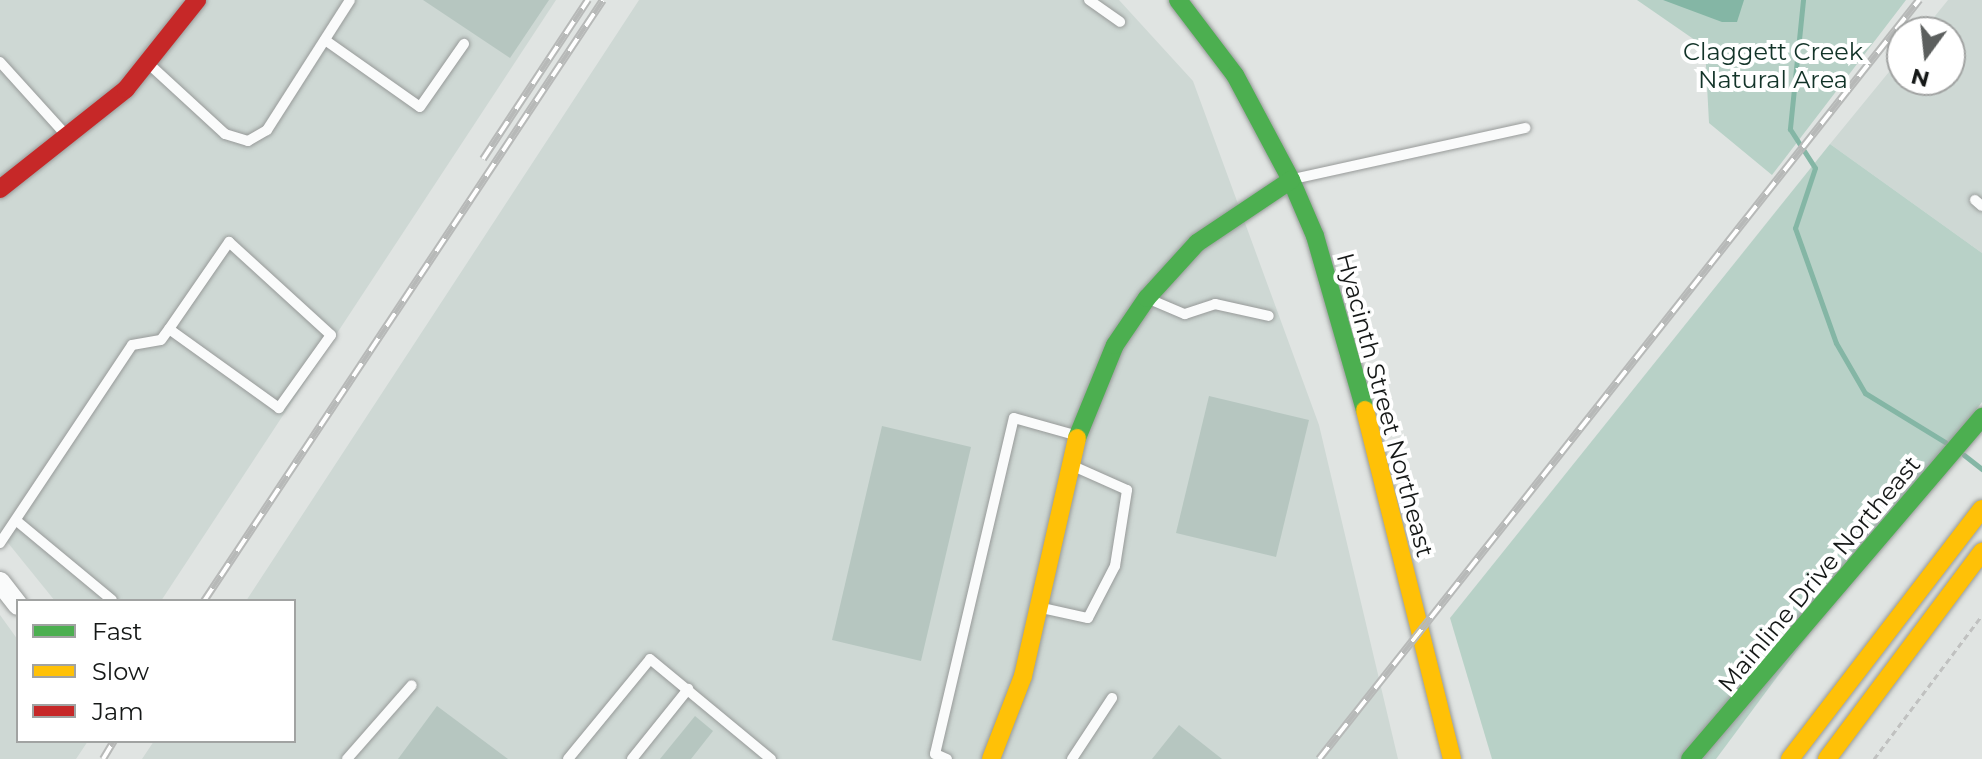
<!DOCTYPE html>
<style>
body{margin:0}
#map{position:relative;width:1982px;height:759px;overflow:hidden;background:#e0e4e2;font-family:Montserrat,sans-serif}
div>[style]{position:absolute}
.built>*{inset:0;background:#ced8d4}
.green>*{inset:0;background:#b8d1c7}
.water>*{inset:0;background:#84b6a5}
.stream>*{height:5px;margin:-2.5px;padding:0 2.5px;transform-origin:2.5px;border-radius:2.5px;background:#84b6a5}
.building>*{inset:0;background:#b6c6c0}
.path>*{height:3px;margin-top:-1.5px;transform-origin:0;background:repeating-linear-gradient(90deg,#c0c1c0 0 6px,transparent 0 10px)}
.roads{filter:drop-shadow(0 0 2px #979a99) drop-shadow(0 0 2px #979a99)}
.lane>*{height:10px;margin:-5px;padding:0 5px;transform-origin:5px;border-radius:5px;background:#fafbfb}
.street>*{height:20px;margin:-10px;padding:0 10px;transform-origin:10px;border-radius:10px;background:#fafbfb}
.fast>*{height:18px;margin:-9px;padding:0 9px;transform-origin:9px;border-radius:9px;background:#4caf50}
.slow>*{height:18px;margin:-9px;padding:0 9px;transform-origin:9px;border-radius:9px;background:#ffc107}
.jam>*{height:18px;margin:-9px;padding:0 9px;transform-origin:9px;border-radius:9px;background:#c62828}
.rail>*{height:8px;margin-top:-4px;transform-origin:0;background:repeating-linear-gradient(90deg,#fff 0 15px,#b7b9b8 0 30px);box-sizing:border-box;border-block:2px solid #b7b9b8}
span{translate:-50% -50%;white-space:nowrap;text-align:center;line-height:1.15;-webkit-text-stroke:8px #fff;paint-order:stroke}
.park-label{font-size:24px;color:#123328}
.street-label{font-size:24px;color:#151817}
.legend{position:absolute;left:16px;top:599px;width:280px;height:144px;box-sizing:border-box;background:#fff;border:2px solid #a1a3a2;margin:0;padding:10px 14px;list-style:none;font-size:24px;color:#151817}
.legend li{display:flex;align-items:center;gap:16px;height:40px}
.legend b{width:40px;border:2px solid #a1a3a2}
.north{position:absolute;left:1886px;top:16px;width:80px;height:80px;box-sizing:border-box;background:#fff;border:2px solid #a1a3a2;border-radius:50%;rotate:195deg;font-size:22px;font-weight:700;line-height:32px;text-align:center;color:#151817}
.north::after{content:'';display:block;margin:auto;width:28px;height:36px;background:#5c5f5e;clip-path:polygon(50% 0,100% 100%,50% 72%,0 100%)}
</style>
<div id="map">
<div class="built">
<i style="clip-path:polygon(0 0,556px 0,161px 601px,55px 601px,0 533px)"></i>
<i style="clip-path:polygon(639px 0,1119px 0,1193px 81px,1319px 425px,1398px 759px,142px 759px,154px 741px,294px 741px,294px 601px,246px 601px)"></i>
<i style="clip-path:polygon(1948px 0,1982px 0,1982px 253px,1830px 144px,1902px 56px,1902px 80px,1950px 80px,1950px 32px,1922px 32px)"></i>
<i style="clip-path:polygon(0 615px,18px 640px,18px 741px,88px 741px,76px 759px,0 759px)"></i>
</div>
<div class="green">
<i style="clip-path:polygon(1637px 0,1906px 0,1772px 175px,1709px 123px,1705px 47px)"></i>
<i style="clip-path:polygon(1830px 144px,1982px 253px,1982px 402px,1716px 759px,1492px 759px,1450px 618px)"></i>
</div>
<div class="water">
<i style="clip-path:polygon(1663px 0,1744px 0,1737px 22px,1722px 22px)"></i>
</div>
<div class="stream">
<i style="left:1803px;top:0;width:130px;rotate:95.8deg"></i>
<i style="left:1790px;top:129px;width:46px;rotate:57.3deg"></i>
<i style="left:1815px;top:168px;width:63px;rotate:108.4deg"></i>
<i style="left:1795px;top:228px;width:122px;rotate:70.4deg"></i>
<i style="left:1836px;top:343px;width:58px;rotate:59.9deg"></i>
<i style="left:1865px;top:393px;width:94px;rotate:31.5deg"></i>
<i style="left:1964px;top:455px;width:23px;rotate:38deg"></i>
</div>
<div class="building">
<i style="clip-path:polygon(423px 0,549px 0,510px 58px)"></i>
<i style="clip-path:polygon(1209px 396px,1309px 420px,1276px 557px,1176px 533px)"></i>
<i style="clip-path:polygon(882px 426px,971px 447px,921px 661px,832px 640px)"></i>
<i style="clip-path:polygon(437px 706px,508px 759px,398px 759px)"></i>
<i style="clip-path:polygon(695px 716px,713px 731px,691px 759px,660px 759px)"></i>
<i style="clip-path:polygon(1179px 725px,1222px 759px,1152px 759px)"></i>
</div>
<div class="path">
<i style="left:1874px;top:759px;width:180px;rotate:-53.1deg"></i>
</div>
<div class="roads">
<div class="lane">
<i style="left:1089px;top:0;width:38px;rotate:35deg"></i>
<i style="left:325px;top:40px;width:116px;rotate:35.2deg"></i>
<i style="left:420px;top:107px;width:77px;rotate:-55.1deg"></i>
<i style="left:0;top:62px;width:98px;rotate:47.9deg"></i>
<i style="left:150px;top:65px;width:102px;rotate:42.6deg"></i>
<i style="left:225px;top:134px;width:24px;rotate:17deg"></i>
<i style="left:248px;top:141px;width:22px;rotate:-30deg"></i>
<i style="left:267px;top:130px;width:154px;rotate:-57.4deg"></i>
<i style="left:1293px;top:179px;width:238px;rotate:-12.4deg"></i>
<i style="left:1975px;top:200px;width:9px;rotate:41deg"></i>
<i style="left:1149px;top:299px;width:39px;rotate:23deg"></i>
<i style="left:1185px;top:314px;width:32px;rotate:-18deg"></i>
<i style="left:1215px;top:304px;width:55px;rotate:12.5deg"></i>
<i style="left:18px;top:522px;width:122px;rotate:39.7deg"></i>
<i style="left:0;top:543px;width:238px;rotate:-56.3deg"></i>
<i style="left:132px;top:345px;width:29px;rotate:-10deg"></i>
<i style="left:161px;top:340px;width:14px;rotate:-54deg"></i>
<i style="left:169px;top:329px;width:106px;rotate:-55.4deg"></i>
<i style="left:229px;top:242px;width:138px;rotate:42.4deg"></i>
<i style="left:331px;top:335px;width:90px;rotate:125.5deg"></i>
<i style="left:279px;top:408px;width:135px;rotate:-144.3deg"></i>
<i style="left:1042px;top:608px;width:47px;rotate:12.3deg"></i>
<i style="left:1088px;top:618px;width:59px;rotate:-62.6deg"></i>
<i style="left:1115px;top:566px;width:77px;rotate:-81deg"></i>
<i style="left:1127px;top:490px;width:59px;rotate:-156deg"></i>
<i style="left:347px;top:759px;width:98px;rotate:-48.7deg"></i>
<i style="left:568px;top:759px;width:129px;rotate:-50.6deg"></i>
<i style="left:650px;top:659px;width:157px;rotate:39.6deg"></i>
<i style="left:632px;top:759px;width:90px;rotate:-51.3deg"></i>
<i style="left:947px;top:759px;width:13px;rotate:-157deg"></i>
<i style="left:935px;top:754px;width:345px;rotate:-76.8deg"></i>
<i style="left:1014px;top:418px;width:63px;rotate:15.6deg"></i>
<i style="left:1072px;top:759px;width:73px;rotate:-56.7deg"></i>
</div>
<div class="street">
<i style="left:0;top:582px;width:29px;rotate:52deg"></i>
</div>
<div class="fast">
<i style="left:1178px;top:0;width:94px;rotate:52.8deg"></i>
<i style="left:1235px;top:75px;width:119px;rotate:61.9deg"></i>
<i style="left:1291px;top:180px;width:61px;rotate:66.8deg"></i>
<i style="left:1315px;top:236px;width:181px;rotate:74deg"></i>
<i style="left:1077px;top:438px;width:100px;rotate:-67.8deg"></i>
<i style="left:1115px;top:345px;width:57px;rotate:-55.8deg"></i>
<i style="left:1147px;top:298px;width:74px;rotate:-47.7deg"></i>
<i style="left:1197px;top:243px;width:113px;rotate:-33.8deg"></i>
<i style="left:1690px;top:759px;width:450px;rotate:-49.5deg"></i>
</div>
<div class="slow">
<i style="left:1365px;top:410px;width:360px;rotate:76deg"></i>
<i style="left:991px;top:759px;width:89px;rotate:-68.9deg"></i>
<i style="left:1023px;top:676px;width:244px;rotate:-77.2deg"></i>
<i style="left:1790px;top:759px;width:315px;rotate:-52.5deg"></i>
<i style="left:1827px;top:759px;width:259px;rotate:-53.2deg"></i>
</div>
<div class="jam">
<i style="left:0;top:189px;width:161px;rotate:-38.4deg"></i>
<i style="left:126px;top:89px;width:114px;rotate:-51.4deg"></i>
</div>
</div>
<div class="rail">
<i style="left:483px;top:159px;width:191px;rotate:-56.6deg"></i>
<i style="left:204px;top:601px;width:721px;rotate:-56.42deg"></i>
<i style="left:103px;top:759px;width:21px;rotate:-59deg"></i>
<i style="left:1319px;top:759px;width:968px;rotate:-51.67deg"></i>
</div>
<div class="park-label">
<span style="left:1773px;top:66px">Claggett Creek<br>Natural Area</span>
</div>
<div class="street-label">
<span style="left:1385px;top:405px;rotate:75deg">Hyacinth Street Northeast</span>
<span style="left:1819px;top:574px;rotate:-50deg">Mainline Drive Northeast</span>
</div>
<ul class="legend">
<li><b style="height:10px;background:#4caf50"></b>Fast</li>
<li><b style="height:10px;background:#ffc107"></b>Slow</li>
<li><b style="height:10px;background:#c62828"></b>Jam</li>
</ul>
<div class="north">N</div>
</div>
